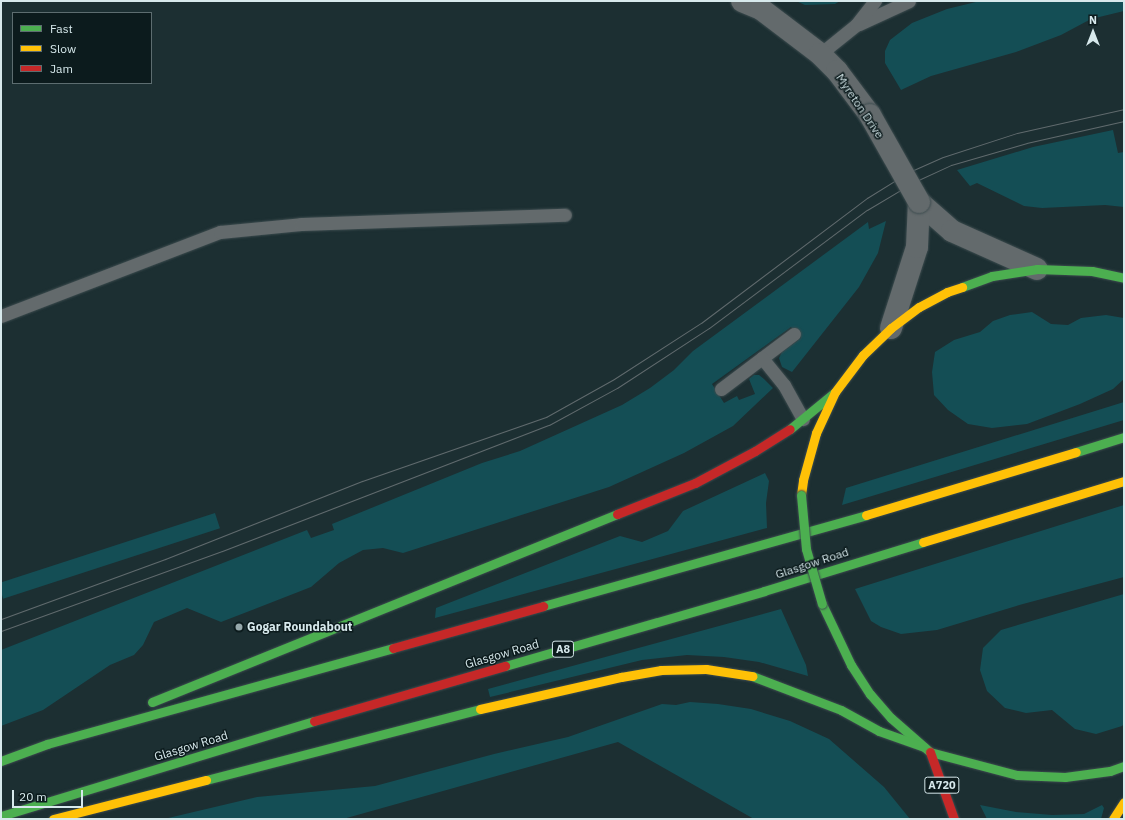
<!DOCTYPE html>
<html>
<head>
<meta charset="utf-8">
<style>
	body { margin:0 }
	#map { position:relative; width:1125px; height:820px; overflow:hidden; background:#1c2f32; font-family:"IBM Plex Sans",sans-serif }
	div>[style] { position:absolute }
	.green>* { inset:0; background:#144e55; transform-origin:0 0 }
	.roads { filter:drop-shadow(0 0 1px #3c4b4e) drop-shadow(0 0 1px #3c4b4e) }
	.lane>* { height:13px; margin:-6.5px; padding:0 6.5px; transform-origin:6.5px; border-radius:6.5px; background:#636a6c }
	.street>* { height:22px; margin:-11px; padding:0 11px; transform-origin:11px; border-radius:11px; background:#636a6c }
	.fast>* { height:9px; margin:-4.5px; padding:0 4.5px; transform-origin:4.5px; border-radius:4.5px; background:#4caf50 }
	.slow>* { height:9px; margin:-4.5px; padding:0 4.5px; transform-origin:4.5px; border-radius:4.5px; background:#ffc107 }
	.jam>* { height:9px; margin:-4.5px; padding:0 4.5px; transform-origin:4.5px; border-radius:4.5px; background:#c62828 }
	.tram>* { height:1px; margin:-0.5px; padding:0 0.5px; transform-origin:0.5px; border-radius:0.5px; background:#606a6d }
	.bridges { filter:drop-shadow(0 0 1px #3c4b4e) drop-shadow(0 0 1px #3c4b4e) }
	.street-bridge>* { height:22px; margin:-11px; padding:0 11px; transform-origin:11px; border-radius:11px; background:#636a6c }
	.fast-bridge>* { height:9px; margin:-4.5px; padding:0 4.5px; transform-origin:4.5px; border-radius:4.5px; background:#4caf50 }
	.dots>* { width:11px; height:11px; translate:-50% -50%; box-sizing:border-box; border:2px solid #0c1b1d; border-radius:50% }
	span { translate:-50% -50%; white-space:nowrap; text-align:center; line-height:1.15; -webkit-text-stroke:3px #0c1b1d; paint-order:stroke }
	.shield-label span { padding:1px 3px; background:#0c1b1d; border:1px solid; border-radius:3px; -webkit-text-stroke-width:0 }
	.shield-label { font-size:11px; color:#d7e9ec; font-weight:700 }
	.street-label { font-size:12px; color:#d7e9ec }
	.poi-label { font-size:12px; color:#d7e9ec; font-weight:700 }
	.left { translate:0 -50%; text-align:left }
	.frame { position:absolute; inset:0; border:2px solid #d7e9ec; pointer-events:none }
	.legend { position:absolute; left:12px; top:12px; width:140px; height:72px; box-sizing:border-box; background:#0c1b1d; border:1px solid #5d6d70; margin:0; padding:5px 7px; list-style:none; font-size:12px; color:#d7e9ec }
	.legend li { display:flex; align-items:center; gap:8px; height:20px }
	.legend b { width:20px; border:1px solid #5d6d70 }
	.north { position:absolute; left:1073px; top:12px; width:40px; height:40px; -webkit-text-stroke:3px #0c1b1d; paint-order:stroke; rotate:0deg; font-size:11px; font-weight:700; line-height:16px; text-align:center; color:#d7e9ec }
	.north::after { content:''; display:block; margin:auto; width:14px; height:18px; background:#d7e9ec; clip-path:polygon(50% 0,100% 100%,50% 72%,0 100%) }
	.scale { position:absolute; left:12px; top:790px; width:71px; height:18px; box-sizing:border-box; border:2px solid #d7e9ec; border-top:0; padding-left:5px; font-size:12px; line-height:14px; white-space:nowrap; color:#d7e9ec; -webkit-text-stroke:3px #0c1b1d; paint-order:stroke }
</style>
</head>
<body>
<div id="map">
	<div class="green">
		<i style="clip-path:polygon(796px 1px,840px 1px,835px 4px,805px 5px)"></i>
		<i style="clip-path:polygon(980px 1px,1124px 1px,1124px 11px,1091px 19px,1061px 35px,1016px 52px,931px 76px,901px 90px,885px 63px,885px 51px,890px 40px,912px 23px,947px 9px)"></i>
		<i style="clip-path:polygon(1113px 130px,1118px 153px,1124px 152px,1124px 207px,1105px 205px,1042px 208px,1024px 206px,977px 183px,970px 186px,957px 170px,1033px 147px)"></i>
		<i style="clip-path:polygon(886px 221px,878px 253px,859px 287px,792px 372px,782px 367px,779px 358px,782px 352px,801px 338px,791px 327px,712px 384px,724px 403px,737px 396px,739px 400px,755px 394px,749px 379px,754px 375px,759px 375px,764px 379px,773px 388px,733px 426px,684px 453px,609px 487px,403px 553px,383px 548px,363px 550px,339px 563px,311px 587px,221px 622px,187px 608px,154px 622px,143px 645px,134px 655px,110px 665px,43px 710px,1px 726px,1px 650px,307px 530px,311px 538px,334px 530px,332px 524px,482px 463px,520px 451px,622px 405px,650px 388px,674px 370px,693px 351px,868px 222px,869px 229px)"></i>
		<i style="clip-path:polygon(1032px 312px,1051px 324px,1068px 325px,1081px 318px,1106px 315px,1124px 318px,1124px 379px,1113px 389px,1080px 404px,1027px 424px,992px 428px,968px 424px,948px 410px,934px 395px,932px 372px,935px 352px,954px 340px,980px 332px,993px 321px,1010px 315px)"></i>
		<i style="clip-path:polygon(1124px 402px,1124px 420px,842px 505px,846px 488px)"></i>
		<i style="clip-path:polygon(765px 473px,769px 481px,766px 503px,767px 528px,435px 618px,436px 608px,620px 536px,642px 542px,668px 531px,683px 511px)"></i>
		<i style="clip-path:polygon(1124px 505px,1124px 577px,1023px 604px,937px 630px,901px 634px,881px 627px,871px 621px,855px 589px)"></i>
		<i style="left:215px;top:513px;width:16px;height:228px;rotate:72deg"></i>
		<i style="clip-path:polygon(1124px 594px,1124px 724px,1122px 726px,1096px 734px,1075px 729px,1052px 710px,1026px 713px,1005px 708px,987px 691px,980px 670px,983px 648px,1001px 630px)"></i>
		<i style="clip-path:polygon(781px 609px,806px 665px,808px 676px,759px 662px,724px 657px,687px 655px,642px 660px,490px 697px,488px 689px)"></i>
		<i style="clip-path:polygon(690px 702px,718px 704px,751px 709px,790px 721px,829px 739px,884px 787px,910px 819px,754px 819px,618px 742px,343px 819px,164px 819px,257px 797px,375px 786px,494px 754px,568px 737px,662px 704px,676px 705px)"></i>
		<i style="clip-path:polygon(980px 805px,1016px 812px,1052px 815px,1084px 814px,1102px 805px,1104px 808px,1101px 819px,987px 819px)"></i>
	</div>
	<div class="roads">
		<div class="lane">
			<i style="left:859px;top:24px;width:55px;rotate:-24.7deg"></i>
			<i style="left:820px;top:54px;width:46px;rotate:-38.9deg"></i>
			<i style="left:856px;top:25px;width:31px;rotate:-52deg"></i>
			<i style="left:1px;top:316px;width:235px;rotate:-21deg"></i>
			<i style="left:220px;top:232px;width:81px;rotate:-5.6deg"></i>
			<i style="left:301px;top:224px;width:264px;rotate:-2deg"></i>
			<i style="left:762px;top:358px;width:40px;rotate:-37deg"></i>
			<i style="left:721px;top:389px;width:51px;rotate:-37.1deg"></i>
			<i style="left:762px;top:358px;width:35px;rotate:51deg"></i>
			<i style="left:784px;top:385px;width:39px;rotate:61deg"></i>
		</div>
		<div class="street">
			<i style="left:742px;top:1px;width:21px;rotate:23deg"></i>
			<i style="left:761px;top:9px;width:74px;rotate:37.3deg"></i>
			<i style="left:820px;top:54px;width:24px;rotate:45deg"></i>
			<i style="left:837px;top:71px;width:55px;rotate:53.1deg"></i>
			<i style="left:919px;top:202px;width:44px;rotate:41.3deg"></i>
			<i style="left:952px;top:231px;width:93px;rotate:24.1deg"></i>
			<i style="left:891px;top:328px;width:85px;rotate:-72.2deg"></i>
			<i style="left:917px;top:247px;width:45px;rotate:-87.5deg"></i>
		</div>
		<div class="fast">
			<i style="left:962px;top:287px;width:32px;rotate:-20deg"></i>
			<i style="left:992px;top:276px;width:46px;rotate:-8.8deg"></i>
			<i style="left:1037px;top:269px;width:55px;rotate:2.1deg"></i>
			<i style="left:1092px;top:271px;width:33px;rotate:12deg"></i>
			<i style="left:790px;top:429px;width:58px;rotate:-39.4deg"></i>
			<i style="left:1076px;top:452px;width:50px;rotate:-17.4deg"></i>
			<i style="left:822px;top:604px;width:68px;rotate:64.6deg"></i>
			<i style="left:851px;top:665px;width:35px;rotate:57deg"></i>
			<i style="left:870px;top:694px;width:32px;rotate:49deg"></i>
			<i style="left:891px;top:718px;width:52px;rotate:41.1deg"></i>
			<i style="left:930px;top:752px;width:90px;rotate:14.8deg"></i>
			<i style="left:1017px;top:775px;width:48px;rotate:2.4deg"></i>
			<i style="left:1065px;top:777px;width:45px;rotate:-7.6deg"></i>
			<i style="left:1110px;top:771px;width:15px;rotate:-20deg"></i>
			<i style="left:543px;top:606px;width:336px;rotate:-15.7deg"></i>
			<i style="left:505px;top:666px;width:270px;rotate:-16.1deg"></i>
			<i style="left:764px;top:591px;width:166px;rotate:-17.1deg"></i>
			<i style="left:752px;top:676px;width:95px;rotate:20.9deg"></i>
			<i style="left:841px;top:710px;width:43px;rotate:28.9deg"></i>
			<i style="left:879px;top:731px;width:48px;rotate:19.6deg"></i>
			<i style="left:152px;top:702px;width:502px;rotate:-22.01deg"></i>
			<i style="left:1px;top:761px;width:49px;rotate:-20.3deg"></i>
			<i style="left:47px;top:744px;width:359px;rotate:-15.5deg"></i>
			<i style="left:206px;top:780px;width:283px;rotate:-14.5deg"></i>
			<i style="left:1px;top:816px;width:327px;rotate:-16.9deg"></i>
		</div>
		<div class="slow">
			<i style="left:801px;top:495px;width:15px;rotate:-82deg"></i>
			<i style="left:803px;top:480px;width:49px;rotate:-74.5deg"></i>
			<i style="left:816px;top:433px;width:45px;rotate:-65.1deg"></i>
			<i style="left:835px;top:392px;width:46px;rotate:-52.9deg"></i>
			<i style="left:863px;top:355px;width:39px;rotate:-44deg"></i>
			<i style="left:891px;top:328px;width:35px;rotate:-37deg"></i>
			<i style="left:919px;top:307px;width:32px;rotate:-28deg"></i>
			<i style="left:947px;top:292px;width:16px;rotate:-18deg"></i>
			<i style="left:866px;top:515px;width:219px;rotate:-16.7deg"></i>
			<i style="left:923px;top:542px;width:210px;rotate:-16.9deg"></i>
			<i style="left:480px;top:709px;width:145px;rotate:-12.8deg"></i>
			<i style="left:621px;top:677px;width:41px;rotate:-9.9deg"></i>
			<i style="left:661px;top:670px;width:45px;rotate:-1.3deg"></i>
			<i style="left:706px;top:669px;width:47px;rotate:8.7deg"></i>
			<i style="left:53px;top:819px;width:158px;rotate:-14.3deg"></i>
			<i style="left:1113px;top:819px;width:20px;rotate:-57deg"></i>
		</div>
		<div class="jam">
			<i style="left:617px;top:514px;width:84px;rotate:-21.7deg"></i>
			<i style="left:695px;top:483px;width:68px;rotate:-28.1deg"></i>
			<i style="left:755px;top:451px;width:41px;rotate:-32.2deg"></i>
			<i style="left:393px;top:648px;width:156px;rotate:-15.6deg"></i>
			<i style="left:314px;top:721px;width:199px;rotate:-16.1deg"></i>
			<i style="left:930px;top:752px;width:71px;rotate:70.3deg"></i>
		</div>
	</div>
	<div class="tram">
		<i style="left:1px;top:619px;width:175px;rotate:-20.1deg"></i>
		<i style="left:165px;top:559px;width:212px;rotate:-21.6deg"></i>
		<i style="left:362px;top:481px;width:195px;rotate:-19.2deg"></i>
		<i style="left:546px;top:417px;width:78px;rotate:-29.2deg"></i>
		<i style="left:614px;top:379px;width:103px;rotate:-32.8deg"></i>
		<i style="left:701px;top:323px;width:208px;rotate:-37deg"></i>
		<i style="left:867px;top:198px;width:49px;rotate:-31.8deg"></i>
		<i style="left:909px;top:172px;width:37px;rotate:-24deg"></i>
		<i style="left:943px;top:157px;width:78px;rotate:-18deg"></i>
		<i style="left:1017px;top:133px;width:110px;rotate:-12.6deg"></i>
		<i style="left:1px;top:631px;width:235px;rotate:-19.9deg"></i>
		<i style="left:222px;top:551px;width:350px;rotate:-21.1deg"></i>
		<i style="left:549px;top:425px;width:77px;rotate:-28.6deg"></i>
		<i style="left:617px;top:388px;width:110px;rotate:-33.1deg"></i>
		<i style="left:709px;top:328px;width:197px;rotate:-36.8deg"></i>
		<i style="left:867px;top:210px;width:55px;rotate:-30.8deg"></i>
		<i style="left:914px;top:182px;width:41px;rotate:-24.7deg"></i>
		<i style="left:951px;top:165px;width:79px;rotate:-16.1deg"></i>
		<i style="left:1027px;top:143px;width:99px;rotate:-12.8deg"></i>
	</div>
	<div class="bridges">
		<div class="street-bridge">
			<i style="left:870px;top:115px;width:100px;rotate:60.6deg"></i>
		</div>
		<div class="fast-bridge">
			<i style="left:801px;top:495px;width:54px;rotate:84.7deg"></i>
			<i style="left:806px;top:549px;width:57px;rotate:73.8deg"></i>
		</div>
	</div>
	<div class="dots">
		<i style="left:239px;top:627px;background:#96a8ab"></i>
	</div>
	<div class="shield-label">
		<span style="left:563px;top:649px">A8</span>
		<span style="left:942px;top:785px">A720</span>
	</div>
	<div class="street-label">
		<span style="left:860px;top:106px;rotate:56deg">Myreton Drive</span>
		<span style="left:812px;top:563px;rotate:-18deg">Glasgow Road</span>
		<span style="left:502px;top:654px;rotate:-16deg">Glasgow Road</span>
		<span style="left:191px;top:746px;rotate:-17deg">Glasgow Road</span>
	</div>
	<div class="poi-label">
		<span class="left" style="left:247px;top:627px">Gogar Roundabout</span>
	</div>
	<div class="frame"></div>
	<ul class="legend">
	<li><b style="height:5px;background:#4caf50"></b>Fast</li>
	<li><b style="height:5px;background:#ffc107"></b>Slow</li>
	<li><b style="height:5px;background:#c62828"></b>Jam</li>
	</ul>
	<div class="north">N</div>
	<div class="scale">20 m</div>
</div>
</body>
</html>
